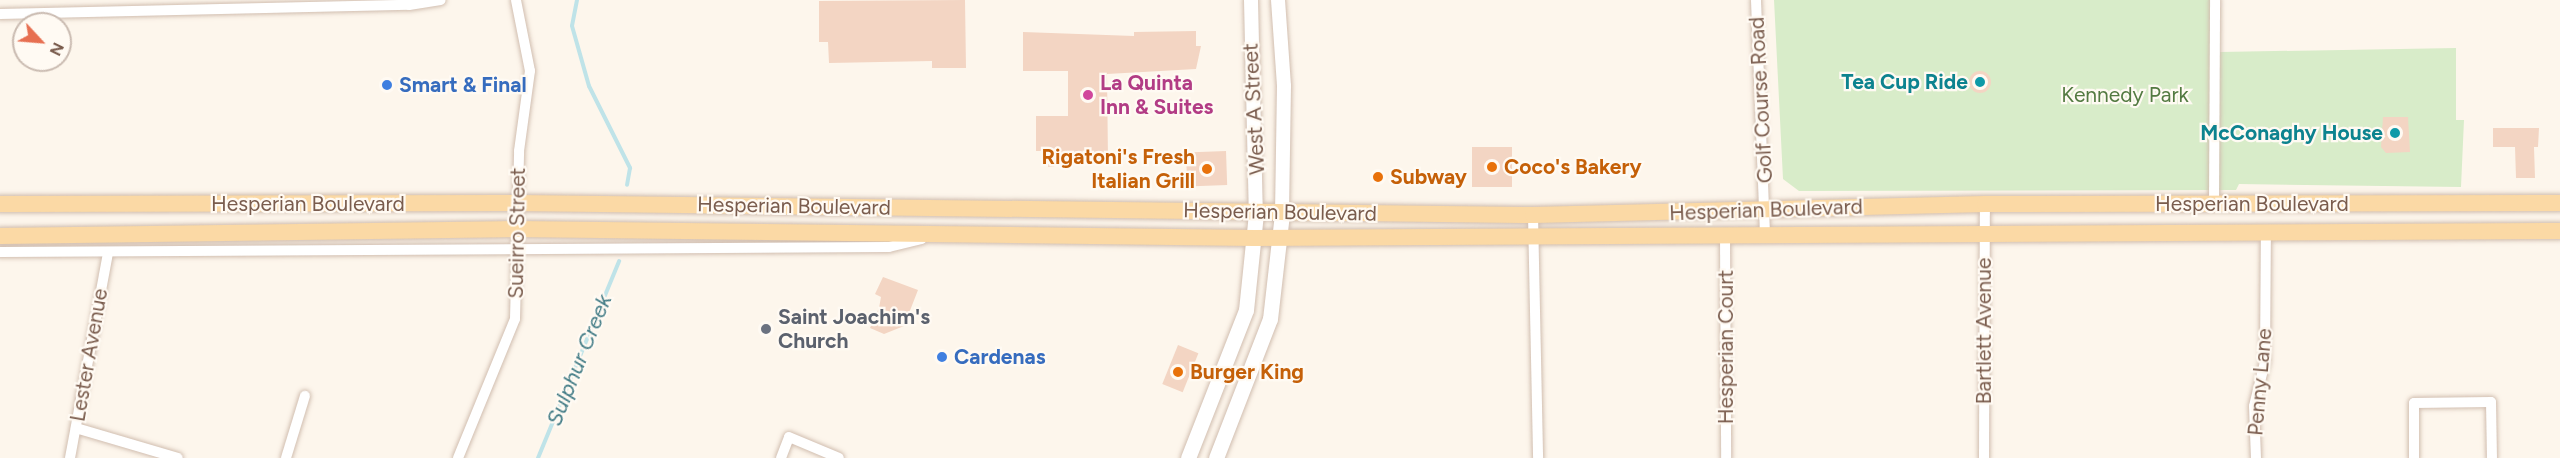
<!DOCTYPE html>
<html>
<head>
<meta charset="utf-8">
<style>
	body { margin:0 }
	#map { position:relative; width:2560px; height:458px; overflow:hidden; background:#fdf6ec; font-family:Figtree,sans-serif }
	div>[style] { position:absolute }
	.green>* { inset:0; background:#d8ecc9 }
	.stream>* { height:4px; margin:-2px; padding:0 2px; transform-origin:2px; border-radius:2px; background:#bfe3e8 }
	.building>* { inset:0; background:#f3d5c3; transform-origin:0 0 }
	.round { border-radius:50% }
	.roads { filter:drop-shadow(0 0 2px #d1beb0) drop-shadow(0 0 2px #d1beb0) }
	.minor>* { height:10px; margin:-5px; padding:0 5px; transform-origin:5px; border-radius:5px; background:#fff }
	.tertiary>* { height:14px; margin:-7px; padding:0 7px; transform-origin:7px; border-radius:7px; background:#fff }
	.secondary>* { height:15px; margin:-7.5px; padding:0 7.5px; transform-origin:7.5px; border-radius:7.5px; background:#fff }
	.primary>* { height:16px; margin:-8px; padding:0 8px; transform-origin:8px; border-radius:8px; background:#fbd9a5 }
	.dots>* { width:16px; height:16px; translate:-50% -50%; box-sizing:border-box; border:3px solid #fffaf3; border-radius:50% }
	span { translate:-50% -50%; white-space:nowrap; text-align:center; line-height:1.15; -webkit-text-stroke:4.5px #fffaf3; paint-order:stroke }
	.culture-label { font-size:21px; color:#0d838f; font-weight:700 }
	.right { translate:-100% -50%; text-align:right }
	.hotel-label { font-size:21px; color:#b23c85; font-weight:700 }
	.left { translate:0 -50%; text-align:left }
	.shop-label { font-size:21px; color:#366cbe; font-weight:700 }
	.park-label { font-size:21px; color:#537a41 }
	.street-label { font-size:21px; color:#7a5c4d }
	.food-label { font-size:21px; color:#c56008; font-weight:700 }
	.worship-label { font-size:21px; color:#5b616d; font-weight:700 }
	.water-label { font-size:22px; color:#437c86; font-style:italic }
	.north { position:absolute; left:12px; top:12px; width:60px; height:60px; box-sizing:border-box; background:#fffaf3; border:2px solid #cabbb1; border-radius:50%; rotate:116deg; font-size:16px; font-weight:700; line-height:24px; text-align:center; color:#7a5c4d }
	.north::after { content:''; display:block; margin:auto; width:21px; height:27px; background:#e76f51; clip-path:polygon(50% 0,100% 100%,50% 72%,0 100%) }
</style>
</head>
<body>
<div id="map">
	<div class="green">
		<i style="clip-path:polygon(1774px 0,2220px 0,2220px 52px,2456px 48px,2456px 120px,2464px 120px,2461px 187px,2239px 184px,2236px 190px,1799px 191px,1783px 179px)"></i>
	</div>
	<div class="stream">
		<i style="left:577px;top:0;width:26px;rotate:101deg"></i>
		<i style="left:572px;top:26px;width:62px;rotate:74.2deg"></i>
		<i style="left:589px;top:86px;width:92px;rotate:63.4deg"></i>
		<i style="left:630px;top:168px;width:17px;rotate:100deg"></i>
		<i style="left:538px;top:458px;width:213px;rotate:-67.6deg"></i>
	</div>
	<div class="building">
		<i style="clip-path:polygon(965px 0,966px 68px,932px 68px,932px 61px,829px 63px,828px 42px,819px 42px,819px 1px)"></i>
		<i style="clip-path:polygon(1196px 31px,1196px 46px,1201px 46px,1196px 69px,1107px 74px,1108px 160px,1048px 167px,1048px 151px,1036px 151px,1036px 116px,1068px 116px,1068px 71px,1023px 71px,1023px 32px,1134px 36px,1134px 32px)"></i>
		<i class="round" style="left:1969px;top:71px;width:22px;height:22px"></i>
		<i style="clip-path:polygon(2383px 117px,2408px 117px,2410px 152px,2386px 153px,2381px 147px)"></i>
		<i style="clip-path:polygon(2493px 128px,2539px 128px,2538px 147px,2534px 147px,2535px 178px,2516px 178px,2515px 147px,2493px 147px)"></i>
		<i style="left:1472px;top:147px;width:40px;height:40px"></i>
		<i style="left:1226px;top:151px;width:34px;height:40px;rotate:88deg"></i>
		<i style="clip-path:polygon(883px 277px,918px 290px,904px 326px,884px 334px,870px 328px,879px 308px,881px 297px,875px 294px)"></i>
		<i style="left:1178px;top:345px;width:22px;height:42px;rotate:22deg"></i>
	</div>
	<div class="roads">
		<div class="minor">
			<i style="left:1756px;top:0;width:235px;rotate:87.8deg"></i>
			<i style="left:0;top:14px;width:409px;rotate:-1.3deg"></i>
			<i style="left:409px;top:5px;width:32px;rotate:-9deg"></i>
			<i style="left:2214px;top:205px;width:205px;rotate:-89.7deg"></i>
			<i style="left:1533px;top:215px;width:243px;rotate:88.8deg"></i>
			<i style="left:1725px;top:236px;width:222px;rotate:89.7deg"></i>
			<i style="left:0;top:252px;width:889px;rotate:-0.32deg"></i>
			<i style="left:889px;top:247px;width:34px;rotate:-14deg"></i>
			<i style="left:76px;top:428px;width:106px;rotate:16.4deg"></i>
			<i style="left:70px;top:458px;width:209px;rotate:-79.5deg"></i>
			<i style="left:286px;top:458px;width:65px;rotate:-73deg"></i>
			<i style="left:458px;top:458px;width:150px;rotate:-67.7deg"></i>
			<i style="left:515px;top:319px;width:168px;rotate:-88.6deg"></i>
			<i style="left:519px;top:151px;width:81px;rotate:-82.2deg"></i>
			<i style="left:530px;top:71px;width:72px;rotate:-101.2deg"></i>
			<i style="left:781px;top:458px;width:22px;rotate:-69deg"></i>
			<i style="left:789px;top:437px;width:54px;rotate:22.8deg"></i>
			<i style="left:1984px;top:458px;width:254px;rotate:-89.8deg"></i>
			<i style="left:2256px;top:458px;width:52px;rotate:-92.2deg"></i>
			<i style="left:2254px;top:406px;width:45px;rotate:-76deg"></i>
			<i style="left:2265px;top:362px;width:129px;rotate:-89.6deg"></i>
			<i style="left:2414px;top:458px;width:55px;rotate:-90deg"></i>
			<i style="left:2414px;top:403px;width:77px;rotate:-0.7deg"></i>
			<i style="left:2491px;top:402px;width:56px;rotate:89deg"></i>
		</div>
		<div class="tertiary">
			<i style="left:1251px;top:0;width:213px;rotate:88.7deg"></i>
			<i style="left:1278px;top:0;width:86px;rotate:86deg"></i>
			<i style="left:1284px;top:86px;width:127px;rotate:90.9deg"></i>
		</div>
		<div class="secondary">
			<i style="left:1188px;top:458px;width:159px;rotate:-68.6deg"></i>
			<i style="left:1246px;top:310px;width:98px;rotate:-84.1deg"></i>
			<i style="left:1216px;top:458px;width:149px;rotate:-68.8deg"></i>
			<i style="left:1270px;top:319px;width:107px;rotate:-83.5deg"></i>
		</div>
		<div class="primary">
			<i style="left:0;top:204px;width:517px;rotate:-0.11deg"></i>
			<i style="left:517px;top:203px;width:1016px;rotate:0.68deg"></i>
			<i style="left:1533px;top:215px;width:452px;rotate:-1.4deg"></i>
			<i style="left:1985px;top:204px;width:575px;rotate:-0.1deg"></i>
			<i style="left:0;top:236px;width:517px;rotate:-0.78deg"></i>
			<i style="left:517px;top:229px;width:737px;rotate:0.7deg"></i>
			<i style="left:1254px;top:238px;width:1306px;rotate:-0.31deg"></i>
		</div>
	</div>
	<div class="dots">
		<i style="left:1980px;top:82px;background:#0f9aa8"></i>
		<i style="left:387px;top:85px;background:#3f7fe0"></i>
		<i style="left:1088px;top:95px;background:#d1479c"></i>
		<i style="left:2395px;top:133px;background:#0f9aa8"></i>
		<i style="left:1492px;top:167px;background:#e8710a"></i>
		<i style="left:1207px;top:169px;background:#e8710a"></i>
		<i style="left:1378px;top:177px;background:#e8710a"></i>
		<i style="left:766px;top:329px;background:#6b7280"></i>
		<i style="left:942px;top:357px;background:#3f7fe0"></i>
		<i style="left:1178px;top:372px;background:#e8710a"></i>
	</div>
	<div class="culture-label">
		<span class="right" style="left:1968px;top:82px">Tea Cup Ride</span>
		<span class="right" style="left:2383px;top:133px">McConaghy House</span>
	</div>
	<div class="hotel-label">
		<span class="left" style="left:1100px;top:95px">La Quinta<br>Inn &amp; Suites</span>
	</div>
	<div class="shop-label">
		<span class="left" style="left:399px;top:85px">Smart &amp; Final</span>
		<span class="left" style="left:954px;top:357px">Cardenas</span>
	</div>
	<div class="park-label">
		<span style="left:2125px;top:95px">Kennedy Park</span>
	</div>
	<div class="street-label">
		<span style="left:1761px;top:100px;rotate:-93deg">Golf Course Road</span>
		<span style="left:1254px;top:109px;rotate:-93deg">West A Street</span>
		<span style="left:308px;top:204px">Hesperian Boulevard</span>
		<span style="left:2252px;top:204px">Hesperian Boulevard</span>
		<span style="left:794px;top:206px;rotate:1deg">Hesperian Boulevard</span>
		<span style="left:1766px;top:210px;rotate:-2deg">Hesperian Boulevard</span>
		<span style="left:1280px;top:212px;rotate:1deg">Hesperian Boulevard</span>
		<span style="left:517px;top:233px;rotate:-89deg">Sueirro Street</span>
		<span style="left:1984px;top:331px;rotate:-90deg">Bartlett Avenue</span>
		<span style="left:1726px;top:347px;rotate:-90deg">Hesperian Court</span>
		<span style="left:89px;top:355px;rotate:-80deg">Lester Avenue</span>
		<span style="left:2260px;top:382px;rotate:-85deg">Penny Lane</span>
	</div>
	<div class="food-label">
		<span class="right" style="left:1195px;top:169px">Rigatoni's Fresh<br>Italian Grill</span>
		<span class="left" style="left:1504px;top:167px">Coco's Bakery</span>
		<span class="left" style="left:1390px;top:177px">Subway</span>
		<span class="left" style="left:1190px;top:372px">Burger King</span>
	</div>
	<div class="worship-label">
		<span class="left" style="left:778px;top:329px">Saint Joachim's<br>Church</span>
	</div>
	<div class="water-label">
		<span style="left:579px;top:360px;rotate:-68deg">Sulphur Creek</span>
	</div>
	<div class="north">N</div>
</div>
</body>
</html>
